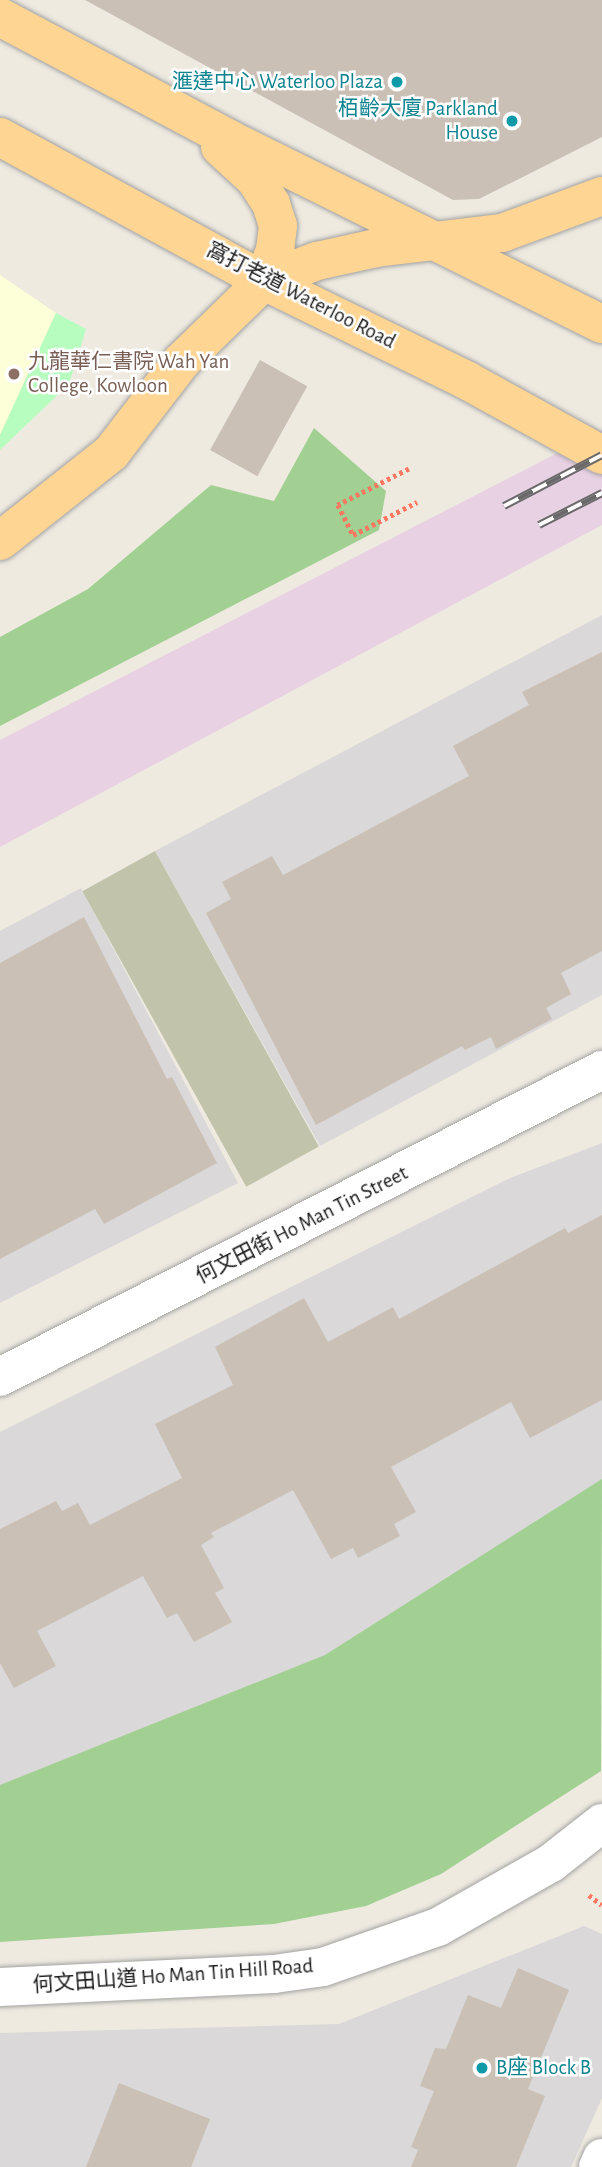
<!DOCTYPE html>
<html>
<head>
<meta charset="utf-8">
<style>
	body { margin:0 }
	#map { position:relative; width:602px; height:2167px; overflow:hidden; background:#eeeae0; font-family:"Alegreya Sans","Noto Sans TC",sans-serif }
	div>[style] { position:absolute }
	.residential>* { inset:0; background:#dad8d8 }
	.industrial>* { inset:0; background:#e8d1e3 }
	.education>* { inset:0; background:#fdffd8 }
	.construction>* { inset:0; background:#c2c3ab; transform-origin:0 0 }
	.forest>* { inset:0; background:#a1d092 }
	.park>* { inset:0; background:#b8fdc0 }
	.building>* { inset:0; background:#cac0b6; transform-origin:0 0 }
	.path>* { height:4.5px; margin-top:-2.25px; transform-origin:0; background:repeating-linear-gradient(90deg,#ff7760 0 3.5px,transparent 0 7px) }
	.roads { filter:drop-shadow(0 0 2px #a2a2a2) drop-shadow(0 0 2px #a2a2a2) }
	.minor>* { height:38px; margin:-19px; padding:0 19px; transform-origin:19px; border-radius:19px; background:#fff }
	.major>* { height:38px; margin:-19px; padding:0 19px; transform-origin:19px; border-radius:19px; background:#ffd594 }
	.rail>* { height:8px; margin-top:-4px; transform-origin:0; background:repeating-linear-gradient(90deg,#fff 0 16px,#696969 0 32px); box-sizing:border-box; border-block:2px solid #696969 }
	.dots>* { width:19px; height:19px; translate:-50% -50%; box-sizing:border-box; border:4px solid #fff; border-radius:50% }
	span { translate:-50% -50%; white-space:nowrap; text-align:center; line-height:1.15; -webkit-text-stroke:5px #fff; paint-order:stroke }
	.culture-label { font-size:21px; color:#0d838f }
	.right { translate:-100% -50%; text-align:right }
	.left { translate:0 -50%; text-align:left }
	.street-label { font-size:21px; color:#1b1b1b }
	.education-label { font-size:21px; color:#785e54 }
</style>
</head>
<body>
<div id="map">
	<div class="residential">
		<i style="clip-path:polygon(602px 615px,602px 995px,320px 1146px,155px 851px)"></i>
		<i style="clip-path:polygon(81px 888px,238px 1183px,0 1303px,0 931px)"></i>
		<i style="clip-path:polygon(602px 1143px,602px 1544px,0 1875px,0 1432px,510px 1178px)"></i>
		<i style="clip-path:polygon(584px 1926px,602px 1934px,602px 2098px,571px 2167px,0 2167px,0 2033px,339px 2024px)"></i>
	</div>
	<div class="industrial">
		<i style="clip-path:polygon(602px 430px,602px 525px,0 847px,0 740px)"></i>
	</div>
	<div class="education">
		<i style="clip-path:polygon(0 275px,56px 313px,0 435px)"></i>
	</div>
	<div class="construction">
		<i style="left:155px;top:851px;width:338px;height:83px;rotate:61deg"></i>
	</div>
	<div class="forest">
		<i style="clip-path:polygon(314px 428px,386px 491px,379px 530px,0 726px,0 637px,88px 589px,211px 485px,274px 501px)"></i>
		<i style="clip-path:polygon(602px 1479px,601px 1771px,441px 1874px,366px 1906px,274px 1924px,0 1942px,0 1785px,325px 1655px)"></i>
	</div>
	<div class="park">
		<i style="clip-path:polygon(56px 313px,86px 329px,69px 384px,0 450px,0 435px)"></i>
	</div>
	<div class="building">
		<i style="clip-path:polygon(85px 0,602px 0,602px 137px,479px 199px,453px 200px)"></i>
		<i style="left:260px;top:360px;width:54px;height:103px;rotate:29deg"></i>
		<i style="clip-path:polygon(602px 652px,602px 951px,561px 973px,571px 994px,546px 1008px,552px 1019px,496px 1049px,491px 1037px,465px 1050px,462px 1046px,316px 1125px,206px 913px,231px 899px,222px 882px,272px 856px,283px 875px,469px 776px,453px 746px,529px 705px,522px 692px)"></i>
		<i style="clip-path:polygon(84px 917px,167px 1079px,172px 1077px,217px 1163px,104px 1224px,95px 1209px,0 1259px,0 963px)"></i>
		<i style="clip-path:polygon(602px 1215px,602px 1400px,530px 1438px,511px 1402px,391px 1467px,416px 1512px,394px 1524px,400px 1536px,358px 1558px,353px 1548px,331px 1559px,293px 1490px,211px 1533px,214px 1537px,201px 1545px,224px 1588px,215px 1593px,232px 1622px,194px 1642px,177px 1613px,167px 1618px,143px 1576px,37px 1631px,56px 1666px,14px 1688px,0 1663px,0 1529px,56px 1501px,62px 1511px,78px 1503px,90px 1525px,182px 1478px,155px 1424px,233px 1385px,215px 1347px,304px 1298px,328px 1342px,393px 1307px,399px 1319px,565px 1228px,568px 1233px)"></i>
		<i style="clip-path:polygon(518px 1968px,569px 1990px,528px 2089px,545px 2096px,516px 2167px,411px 2167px,418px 2150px,411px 2147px,434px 2091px,420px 2086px,435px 2048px,446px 2049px,468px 1995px,501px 2008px)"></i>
		<i style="clip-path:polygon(119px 2083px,210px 2119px,191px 2167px,86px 2167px)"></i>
	</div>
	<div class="path">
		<i style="left:409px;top:469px;width:80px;rotate:153.1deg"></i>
		<i style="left:338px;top:505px;width:34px;rotate:63deg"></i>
		<i style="left:353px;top:535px;width:72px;rotate:-27.3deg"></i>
		<i style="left:589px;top:1895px;width:16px;rotate:38deg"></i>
	</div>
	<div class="roads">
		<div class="minor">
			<i style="left:0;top:1377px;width:676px;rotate:-27.02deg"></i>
			<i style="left:0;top:1987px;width:274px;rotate:-2.7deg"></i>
			<i style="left:274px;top:1974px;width:49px;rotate:-8.1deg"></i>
			<i style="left:323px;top:1967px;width:122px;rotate:-19.2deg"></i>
			<i style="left:438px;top:1927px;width:130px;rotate:-29.5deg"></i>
			<i style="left:551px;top:1863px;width:65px;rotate:-38.1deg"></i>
			<i style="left:598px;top:2167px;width:10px;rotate:-66deg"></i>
		</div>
		<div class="major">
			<i style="left:0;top:17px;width:259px;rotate:28deg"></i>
			<i style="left:229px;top:139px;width:416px;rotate:26.4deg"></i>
			<i style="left:0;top:137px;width:301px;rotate:28.6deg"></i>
			<i style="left:264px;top:281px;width:227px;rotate:26.1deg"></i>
			<i style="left:468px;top:381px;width:153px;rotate:28.9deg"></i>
			<i style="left:220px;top:147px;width:47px;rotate:42.4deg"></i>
			<i style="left:255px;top:179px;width:30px;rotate:57deg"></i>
			<i style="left:271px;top:204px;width:23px;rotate:72deg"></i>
			<i style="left:278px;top:226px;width:24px;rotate:97deg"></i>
			<i style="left:275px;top:250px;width:33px;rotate:110deg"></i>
			<i style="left:0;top:541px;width:142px;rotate:-38.4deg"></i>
			<i style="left:111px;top:453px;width:115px;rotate:-52.4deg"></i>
			<i style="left:181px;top:362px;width:116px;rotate:-44.3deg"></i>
			<i style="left:264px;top:281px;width:57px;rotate:-20.7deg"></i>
			<i style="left:317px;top:261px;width:60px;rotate:-12.4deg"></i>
			<i style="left:376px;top:248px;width:127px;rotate:-6.8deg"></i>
			<i style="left:502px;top:233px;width:107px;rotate:-20.3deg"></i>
		</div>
	</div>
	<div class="rail">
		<i style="left:504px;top:506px;width:110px;rotate:-27.5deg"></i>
		<i style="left:539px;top:525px;width:71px;rotate:-26.9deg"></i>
	</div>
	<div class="dots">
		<i style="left:397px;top:82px;background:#0f9aa8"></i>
		<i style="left:512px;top:121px;background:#0f9aa8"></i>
		<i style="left:14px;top:374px;background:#8d6e63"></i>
		<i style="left:482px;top:2068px;background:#0f9aa8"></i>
	</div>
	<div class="culture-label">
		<span class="right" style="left:383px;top:82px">滙達中心 Waterloo Plaza</span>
		<span class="right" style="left:498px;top:121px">栢齡大廈 Parkland<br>House</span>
		<span class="left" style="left:496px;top:2068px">B座 Block B</span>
	</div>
	<div class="street-label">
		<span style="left:301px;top:296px;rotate:27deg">窩打老道 Waterloo Road</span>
		<span style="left:302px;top:1225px;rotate:-27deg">何文田街 Ho Man Tin Street</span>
		<span style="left:173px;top:1976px;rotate:-4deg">何文田山道 Ho Man Tin Hill Road</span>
	</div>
	<div class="education-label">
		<span class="left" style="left:28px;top:374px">九龍華仁書院 Wah Yan<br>College, Kowloon</span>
	</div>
</div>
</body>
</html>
